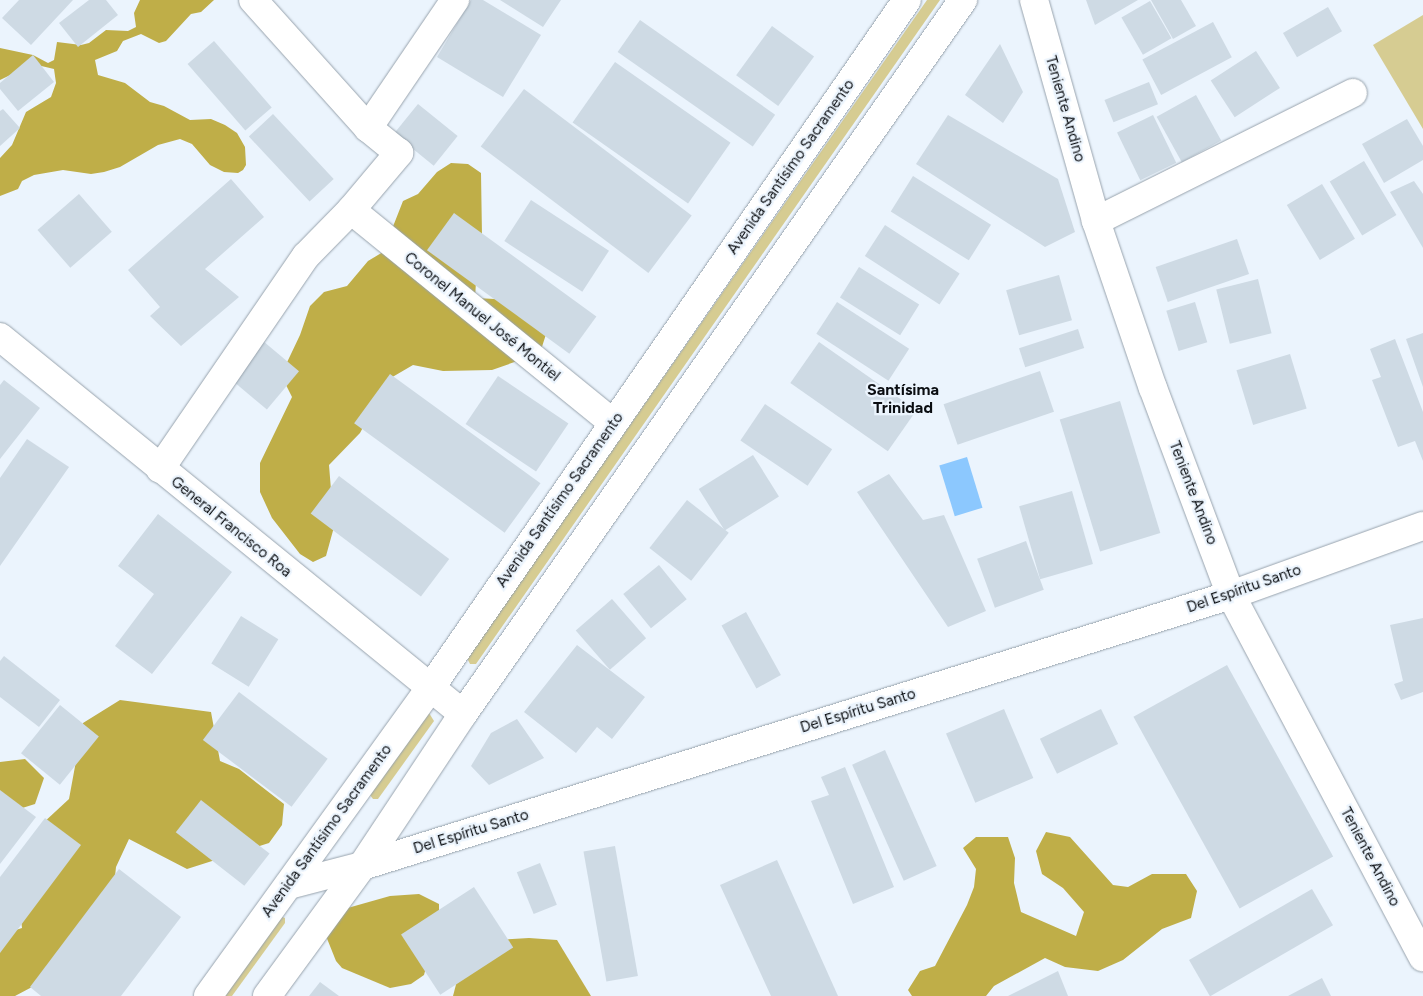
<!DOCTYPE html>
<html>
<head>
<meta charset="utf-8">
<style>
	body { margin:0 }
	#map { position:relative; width:1423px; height:996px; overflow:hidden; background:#ebf4fd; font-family:Figtree,sans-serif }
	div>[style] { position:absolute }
	.green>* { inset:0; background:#d6cc92 }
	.forest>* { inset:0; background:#bfae48 }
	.water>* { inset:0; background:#8cc8fe; transform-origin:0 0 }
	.building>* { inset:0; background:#cedae4; transform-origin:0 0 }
	.roads { filter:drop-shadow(0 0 1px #98a3ad) drop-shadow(0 0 1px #98a3ad) }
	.minor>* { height:28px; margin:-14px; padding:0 14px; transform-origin:14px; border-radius:14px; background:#fff }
	.major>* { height:28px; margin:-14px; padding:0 14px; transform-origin:14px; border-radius:14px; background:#fff }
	span { translate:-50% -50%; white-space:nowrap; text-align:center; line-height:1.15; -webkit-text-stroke:4.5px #ebf4fd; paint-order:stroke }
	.street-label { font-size:15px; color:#0a0d11 }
	.neighbourhood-label { font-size:16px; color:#0a0d11; font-weight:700 }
</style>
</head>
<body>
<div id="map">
	<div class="green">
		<i style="clip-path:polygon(927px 0,940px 0,476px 664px,470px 664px,467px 658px)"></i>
		<i style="clip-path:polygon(1423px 15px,1423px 129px,1373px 45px)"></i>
		<i style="clip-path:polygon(429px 713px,434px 721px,378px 799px,373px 799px,370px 795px)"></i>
		<i style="clip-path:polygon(280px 916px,285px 918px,285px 923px,232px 996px,220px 996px)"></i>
	</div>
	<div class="forest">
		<i style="clip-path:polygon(140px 0,214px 0,201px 12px,191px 14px,166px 41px,159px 43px,141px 34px,123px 41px,117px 51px,95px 60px,98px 75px,125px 83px,150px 102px,164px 106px,190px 120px,211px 119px,225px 125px,237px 133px,245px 147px,246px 165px,243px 170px,238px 173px,224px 172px,210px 165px,192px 144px,180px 139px,158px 145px,120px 167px,104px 172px,91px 174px,63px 170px,34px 175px,22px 181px,18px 189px,0 196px,0 158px,12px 145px,26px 112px,51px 97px,56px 83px,54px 69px,33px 64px,0 80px,0 48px,33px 55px,48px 63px,54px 60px,57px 42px,81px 45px,89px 43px,106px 30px,128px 31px,136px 27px,134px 13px)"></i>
		<i style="clip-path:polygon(451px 163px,468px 164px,481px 173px,482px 236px,478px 250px,475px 298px,513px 300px,548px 328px,540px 353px,492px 370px,443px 371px,413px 365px,389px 379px,360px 433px,329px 465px,334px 527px,326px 556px,313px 562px,300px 554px,272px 518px,260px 492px,260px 463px,292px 397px,281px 375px,300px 335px,310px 306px,324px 292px,347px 286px,368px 261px,383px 252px,403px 201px,418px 194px,437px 172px)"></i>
		<i style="clip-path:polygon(120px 700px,211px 712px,220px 761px,239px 769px,284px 804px,282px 825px,269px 843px,187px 869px,129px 839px,116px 867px,113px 896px,32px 987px,15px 996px,0 996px,0 935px,22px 928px,19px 901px,42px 824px,69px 799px,83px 723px)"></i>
		<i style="clip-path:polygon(25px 759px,44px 778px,35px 804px,0 815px,0 762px)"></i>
		<i style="clip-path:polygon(1046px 832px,1070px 837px,1113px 885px,1128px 887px,1152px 874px,1186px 874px,1197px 891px,1191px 918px,1162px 929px,1123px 960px,1098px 971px,1065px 967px,1045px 958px,994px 986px,986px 996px,912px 996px,908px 990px,920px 971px,935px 966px,967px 905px,974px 887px,976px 869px,963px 848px,976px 837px,1008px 837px,1015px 858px,1014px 883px,1021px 912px,1076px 936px,1084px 912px,1063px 888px,1042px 874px,1036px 851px)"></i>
		<i style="clip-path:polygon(419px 894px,439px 904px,439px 918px,424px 975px,411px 984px,390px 988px,342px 968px,336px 961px,324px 931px,337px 911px,390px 896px)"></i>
		<i style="clip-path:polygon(529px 938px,557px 940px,591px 996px,453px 996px,459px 973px,496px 940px)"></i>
	</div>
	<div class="water">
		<i style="left:967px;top:457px;width:53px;height:29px;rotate:73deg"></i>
	</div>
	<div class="building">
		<i style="clip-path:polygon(19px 0,73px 0,31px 45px,2px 18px)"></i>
		<i style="clip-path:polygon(89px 0,106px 0,118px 15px,78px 47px,59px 23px)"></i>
		<i style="clip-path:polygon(471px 0,483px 0,541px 35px,503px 97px,437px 57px)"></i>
		<i style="clip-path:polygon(500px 0,561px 0,543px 27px)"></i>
		<i style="clip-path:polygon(1086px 0,1138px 0,1095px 25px)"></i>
		<i style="clip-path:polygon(1151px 0,1181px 0,1196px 26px,1173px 39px)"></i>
		<i style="left:1150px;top:1px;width:43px;height:33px;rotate:60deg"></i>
		<i style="left:1328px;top:7px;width:28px;height:52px;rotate:60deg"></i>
		<i style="left:640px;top:20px;width:165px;height:39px;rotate:35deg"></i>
		<i style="left:1213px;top:22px;width:40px;height:80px;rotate:62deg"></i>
		<i style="left:772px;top:26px;width:52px;height:61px;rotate:36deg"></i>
		<i style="left:214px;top:41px;width:88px;height:35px;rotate:49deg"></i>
		<i style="clip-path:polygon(1000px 44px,1023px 92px,1003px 123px,965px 95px)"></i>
		<i style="left:1256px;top:51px;width:44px;height:54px;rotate:57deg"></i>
		<i style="clip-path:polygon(33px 55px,54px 82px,18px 111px,0 89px,0 83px)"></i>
		<i style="left:615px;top:62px;width:141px;height:74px;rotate:35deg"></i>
		<i style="left:1149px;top:82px;width:24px;height:48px;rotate:68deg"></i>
		<i style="left:524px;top:89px;width:210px;height:72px;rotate:37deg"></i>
		<i style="left:1196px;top:95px;width:52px;height:45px;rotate:61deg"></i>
		<i style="left:418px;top:104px;width:51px;height:38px;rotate:39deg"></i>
		<i style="clip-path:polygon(3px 109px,20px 128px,0 146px,0 111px)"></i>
		<i style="left:273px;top:114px;width:89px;height:33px;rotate:47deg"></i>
		<i style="clip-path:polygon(948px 115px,1058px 179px,1075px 232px,1045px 247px,916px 164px)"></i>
		<i style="left:1153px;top:115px;width:53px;height:40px;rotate:64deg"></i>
		<i style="clip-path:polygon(1407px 119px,1423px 146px,1423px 160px,1384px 183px,1362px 144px)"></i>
		<i style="left:1364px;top:161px;width:63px;height:40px;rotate:59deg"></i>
		<i style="left:913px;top:176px;width:92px;height:42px;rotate:32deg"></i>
		<i style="clip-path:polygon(231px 179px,264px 217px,205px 269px,239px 297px,181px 346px,150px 316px,160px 307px,128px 270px)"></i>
		<i style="clip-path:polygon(1414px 181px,1423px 194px,1423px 248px,1390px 192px)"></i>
		<i style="left:1322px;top:184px;width:64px;height:41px;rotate:59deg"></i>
		<i style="left:79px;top:194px;width:50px;height:55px;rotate:49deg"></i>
		<i style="left:531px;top:200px;width:93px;height:49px;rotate:33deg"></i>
		<i style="left:454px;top:213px;width:176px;height:46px;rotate:36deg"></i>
		<i style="left:885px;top:225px;width:89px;height:37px;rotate:33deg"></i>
		<i style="left:1237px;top:239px;width:37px;height:86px;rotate:71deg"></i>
		<i style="left:859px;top:267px;width:71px;height:36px;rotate:32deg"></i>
		<i style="left:1059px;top:275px;width:47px;height:55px;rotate:74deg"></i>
		<i style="left:1258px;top:279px;width:56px;height:43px;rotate:76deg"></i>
		<i style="left:837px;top:302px;width:86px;height:38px;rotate:33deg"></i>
		<i style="left:1195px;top:302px;width:42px;height:30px;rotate:73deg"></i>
		<i style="left:1078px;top:329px;width:20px;height:62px;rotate:72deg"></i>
		<i style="clip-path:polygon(1423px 333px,1423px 387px,1406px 339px)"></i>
		<i style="clip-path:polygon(1395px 339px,1423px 412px,1423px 461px,1415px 441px,1398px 447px,1372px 380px,1381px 377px,1370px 349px)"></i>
		<i style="left:263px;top:341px;width:47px;height:50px;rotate:40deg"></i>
		<i style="left:819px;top:342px;width:119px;height:50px;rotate:35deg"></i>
		<i style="left:1290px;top:354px;width:57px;height:56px;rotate:73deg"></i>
		<i style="left:1040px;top:371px;width:43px;height:102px;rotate:71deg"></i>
		<i style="left:390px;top:374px;width:186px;height:61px;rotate:36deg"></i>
		<i style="left:498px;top:376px;width:85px;height:58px;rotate:34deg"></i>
		<i style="clip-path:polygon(4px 380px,40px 408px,0 459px,0 385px)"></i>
		<i style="left:1120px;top:401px;width:138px;height:63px;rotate:73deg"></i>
		<i style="left:765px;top:404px;width:81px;height:44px;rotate:34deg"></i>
		<i style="clip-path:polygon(27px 439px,69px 467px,0 566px,0 478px)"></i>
		<i style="left:753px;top:455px;width:49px;height:64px;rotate:58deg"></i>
		<i style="clip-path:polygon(889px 474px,923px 520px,944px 515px,986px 611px,948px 627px,857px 492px)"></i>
		<i style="left:339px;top:476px;width:138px;height:47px;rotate:37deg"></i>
		<i style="left:1072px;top:491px;width:76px;height:55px;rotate:74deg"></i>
		<i style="left:687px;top:500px;width:53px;height:61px;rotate:38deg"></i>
		<i style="clip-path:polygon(158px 514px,232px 572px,152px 674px,115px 646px,154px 594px,118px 566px)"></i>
		<i style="left:1026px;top:541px;width:52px;height:52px;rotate:70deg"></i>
		<i style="left:659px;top:565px;width:44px;height:46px;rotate:51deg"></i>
		<i style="left:612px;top:599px;width:52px;height:48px;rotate:49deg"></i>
		<i style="left:746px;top:612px;width:72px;height:28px;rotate:61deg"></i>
		<i style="left:241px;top:616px;width:44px;height:56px;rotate:32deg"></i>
		<i style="clip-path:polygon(1423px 618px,1423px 692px,1401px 700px,1394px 684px,1403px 681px,1390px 625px)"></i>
		<i style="clip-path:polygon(577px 645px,645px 697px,612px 739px,597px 727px,576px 753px,524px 712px)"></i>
		<i style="clip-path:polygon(4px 656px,60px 700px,39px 727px,0 697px,0 661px)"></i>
		<i style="left:1227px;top:665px;width:219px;height:107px;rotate:61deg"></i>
		<i style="left:239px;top:692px;width:111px;height:60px;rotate:37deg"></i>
		<i style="left:60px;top:705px;width:50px;height:62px;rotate:39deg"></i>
		<i style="left:1004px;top:709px;width:75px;height:63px;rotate:67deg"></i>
		<i style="left:1101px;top:709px;width:39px;height:68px;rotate:64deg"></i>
		<i style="clip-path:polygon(517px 719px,544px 758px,489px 785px,471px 766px,491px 733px)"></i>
		<i style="left:885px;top:750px;width:127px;height:36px;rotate:66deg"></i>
		<i style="clip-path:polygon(845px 767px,894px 887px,853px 904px,811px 801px,829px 795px,821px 777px)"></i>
		<i style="clip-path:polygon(0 790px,36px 817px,0 864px)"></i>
		<i style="left:201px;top:800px;width:87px;height:41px;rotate:38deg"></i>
		<i style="clip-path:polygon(45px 818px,81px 845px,0 953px,0 877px)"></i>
		<i style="left:615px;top:846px;width:132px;height:32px;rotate:80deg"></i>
		<i style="clip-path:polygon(777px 860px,838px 996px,771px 996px,720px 885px)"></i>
		<i style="left:540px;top:863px;width:45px;height:25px;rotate:68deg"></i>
		<i style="clip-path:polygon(119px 869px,181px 917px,121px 996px,41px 996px,30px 987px)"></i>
		<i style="left:474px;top:887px;width:72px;height:87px;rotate:57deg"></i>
		<i style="left:1312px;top:889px;width:42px;height:142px;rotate:60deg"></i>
		<i style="clip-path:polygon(1058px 971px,1068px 996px,1008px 996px)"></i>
		<i style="clip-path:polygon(1322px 978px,1331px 996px,1288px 996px)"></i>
		<i style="clip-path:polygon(320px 982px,339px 996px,309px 996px)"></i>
	</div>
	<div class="roads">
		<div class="minor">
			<i style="left:1034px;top:0;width:230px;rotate:74.3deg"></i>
			<i style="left:1096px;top:221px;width:176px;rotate:71.2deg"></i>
			<i style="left:1153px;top:388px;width:221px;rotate:69.4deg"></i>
			<i style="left:1231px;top:595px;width:410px;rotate:62.1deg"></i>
			<i style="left:368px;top:128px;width:155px;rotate:-55.8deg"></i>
			<i style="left:351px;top:210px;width:338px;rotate:39.1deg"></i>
			<i style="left:1096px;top:221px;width:287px;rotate:-26.5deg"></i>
			<i style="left:0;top:337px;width:597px;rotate:39.15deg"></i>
			<i style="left:160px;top:469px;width:258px;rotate:-55.6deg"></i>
			<i style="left:306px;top:256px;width:64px;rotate:-45.6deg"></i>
			<i style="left:351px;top:210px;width:75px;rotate:-49.9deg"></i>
			<i style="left:399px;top:153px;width:40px;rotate:-141deg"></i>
			<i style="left:368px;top:128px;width:172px;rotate:-131.9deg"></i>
			<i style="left:289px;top:885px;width:75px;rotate:-14.6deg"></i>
			<i style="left:362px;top:866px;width:910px;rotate:-17.32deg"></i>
			<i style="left:1231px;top:595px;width:204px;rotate:-19.8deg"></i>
		</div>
		<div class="major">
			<i style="left:208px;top:996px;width:377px;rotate:-54.2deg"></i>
			<i style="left:429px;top:690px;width:839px;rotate:-55.29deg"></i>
			<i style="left:267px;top:996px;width:161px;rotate:-53.8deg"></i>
			<i style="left:362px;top:866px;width:182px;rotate:-56.4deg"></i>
			<i style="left:463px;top:714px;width:872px;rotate:-55deg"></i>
		</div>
	</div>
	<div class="street-label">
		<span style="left:1065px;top:109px;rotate:74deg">Teniente Andino</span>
		<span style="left:791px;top:167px;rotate:-55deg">Avenida Santísimo Sacramento</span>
		<span style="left:482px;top:317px;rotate:39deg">Coronel Manuel José Montiel</span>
		<span style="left:1193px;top:493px;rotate:69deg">Teniente Andino</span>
		<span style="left:560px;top:500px;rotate:-55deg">Avenida Santísimo Sacramento</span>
		<span style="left:231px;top:527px;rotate:39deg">General Francisco Roa</span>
		<span style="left:1244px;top:589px;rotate:-19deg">Del Espíritu Santo</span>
		<span style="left:858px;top:711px;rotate:-17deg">Del Espíritu Santo</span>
		<span style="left:327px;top:831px;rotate:-54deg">Avenida Santísimo Sacramento</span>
		<span style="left:471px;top:832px;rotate:-17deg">Del Espíritu Santo</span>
		<span style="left:1370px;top:857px;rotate:62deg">Teniente Andino</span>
	</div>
	<div class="neighbourhood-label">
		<span style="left:903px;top:399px">Santísima<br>Trinidad</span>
	</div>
</div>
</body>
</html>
